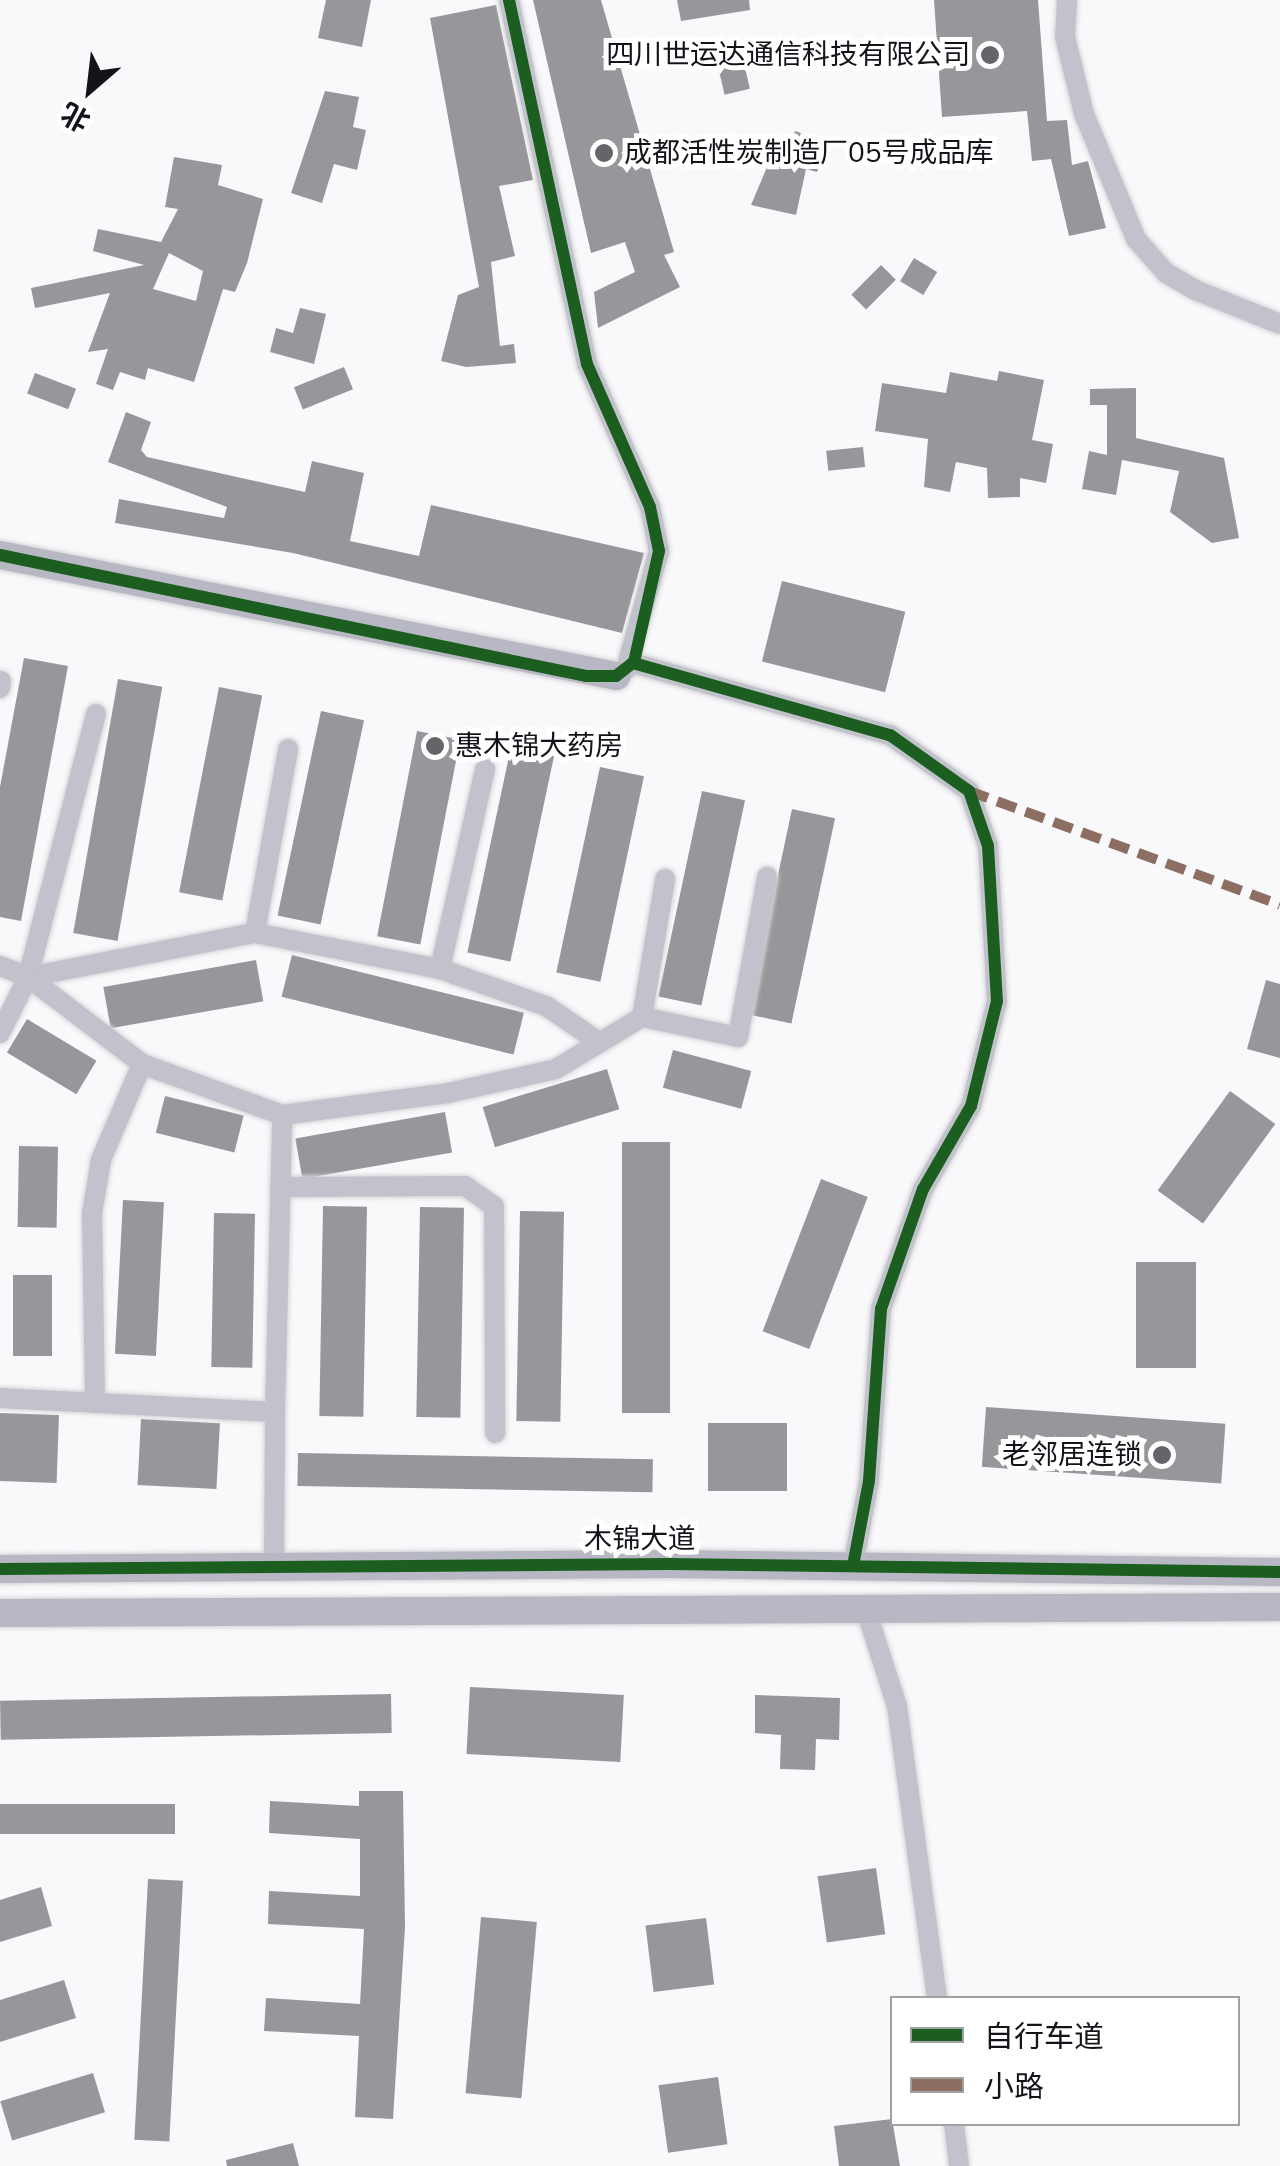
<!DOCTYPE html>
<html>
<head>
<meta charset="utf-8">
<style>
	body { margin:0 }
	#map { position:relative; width:1280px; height:2166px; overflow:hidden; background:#f9f9fc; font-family:"Nunito Sans","Noto Sans SC",sans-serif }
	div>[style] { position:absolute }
	.building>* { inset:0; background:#97979b; transform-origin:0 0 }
	.roads { filter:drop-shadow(0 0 2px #d5d5d7) drop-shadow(0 0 2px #d5d5d7) }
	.street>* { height:20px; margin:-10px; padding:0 10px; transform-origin:10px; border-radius:10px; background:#c2c2cc }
	.secondary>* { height:28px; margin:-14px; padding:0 14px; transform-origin:14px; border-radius:14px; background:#b8b8c4 }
	.quiet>* { height:10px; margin-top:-5px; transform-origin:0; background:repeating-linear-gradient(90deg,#8d6e63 0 20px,transparent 0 30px) }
	.cycleway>* { height:12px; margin:-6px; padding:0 6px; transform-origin:6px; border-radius:6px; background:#1b5e20 }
	.dots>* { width:28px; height:28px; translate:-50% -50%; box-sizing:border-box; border:5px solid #fff; border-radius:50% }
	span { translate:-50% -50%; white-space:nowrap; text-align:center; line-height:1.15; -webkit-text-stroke:10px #fff; paint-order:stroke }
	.poi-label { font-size:28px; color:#13131a }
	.right { translate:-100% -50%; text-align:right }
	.left { translate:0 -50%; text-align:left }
	.street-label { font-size:28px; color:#13131a }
	.legend { position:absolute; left:890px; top:1996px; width:350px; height:130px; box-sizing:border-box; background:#fff; border:2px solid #a1a1a3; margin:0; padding:12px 18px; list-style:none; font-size:30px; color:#13131a }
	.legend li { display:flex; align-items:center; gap:20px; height:50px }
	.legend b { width:50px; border:2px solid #a1a1a3 }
	.north { position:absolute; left:40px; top:40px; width:100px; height:100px; -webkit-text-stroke:8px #fff; paint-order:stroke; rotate:208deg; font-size:28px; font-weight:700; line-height:40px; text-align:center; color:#13131a }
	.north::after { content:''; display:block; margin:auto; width:35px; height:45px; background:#13131a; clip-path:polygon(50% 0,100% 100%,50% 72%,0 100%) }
</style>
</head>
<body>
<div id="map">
	<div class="building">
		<i style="clip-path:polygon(326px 0,371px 0,362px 47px,318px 38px)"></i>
		<i style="clip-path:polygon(533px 0,601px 0,674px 252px,664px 255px,680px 287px,598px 328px,594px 292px,635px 272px,625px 242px,591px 253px)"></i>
		<i style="clip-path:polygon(677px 0,749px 0,750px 10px,681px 21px)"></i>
		<i style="clip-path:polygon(934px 0,1038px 0,1047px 121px,1067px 120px,1072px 165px,1088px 161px,1106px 228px,1069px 236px,1051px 159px,1032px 161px,1027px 111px,942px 117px)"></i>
		<i style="clip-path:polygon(496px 5px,533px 180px,499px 186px,515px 256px,491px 262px,500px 346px,514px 344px,516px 363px,466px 367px,441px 361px,458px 295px,479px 287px,430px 18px)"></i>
		<i style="left:740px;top:46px;width:44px;height:26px;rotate:77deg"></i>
		<i style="clip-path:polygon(325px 91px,359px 97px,353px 127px,366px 130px,357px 170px,334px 164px,322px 203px,291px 193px)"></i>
		<i style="clip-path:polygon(795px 131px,827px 141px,817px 172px,806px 169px,796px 215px,751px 205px,776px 146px,789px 150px)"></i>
		<i style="clip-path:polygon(evenodd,174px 157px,222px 165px,218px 185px,263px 199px,247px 263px,235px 292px,223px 289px,194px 382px,148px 368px,145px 380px,120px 372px,113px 390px,96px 384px,108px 349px,88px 352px,110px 293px,35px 308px,31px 288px,144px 265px,93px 251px,98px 229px,161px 242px,178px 209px,165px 207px,174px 157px,169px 253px,203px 271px,196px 301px,153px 289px,169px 253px)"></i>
		<i style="left:914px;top:258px;width:27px;height:27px;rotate:31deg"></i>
		<i style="left:881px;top:265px;width:21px;height:42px;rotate:45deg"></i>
		<i style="clip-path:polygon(300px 308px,326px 314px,314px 364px,270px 352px,276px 328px,293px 333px)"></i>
		<i style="left:344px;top:367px;width:24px;height:54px;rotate:68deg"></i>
		<i style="clip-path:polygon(999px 371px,1044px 380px,1032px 440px,1053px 444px,1046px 483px,1020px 478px,1020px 497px,988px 498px,987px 468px,956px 462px,950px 492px,924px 487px,928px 439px,875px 431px,882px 383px,946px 393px,950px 372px,997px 381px)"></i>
		<i style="left:35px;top:373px;width:44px;height:22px;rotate:21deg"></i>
		<i style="clip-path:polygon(1136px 388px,1136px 438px,1224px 458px,1239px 538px,1212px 543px,1170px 512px,1179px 471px,1122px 460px,1116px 495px,1082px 489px,1089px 451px,1107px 455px,1107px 405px,1090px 405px,1090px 389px)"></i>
		<i style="clip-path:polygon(126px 412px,151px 422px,141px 450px,147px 457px,305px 492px,312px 461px,364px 473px,350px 541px,419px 556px,431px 505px,644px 553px,622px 633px,293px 553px,115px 523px,119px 499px,224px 518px,227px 507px,108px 462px)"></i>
		<i style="left:863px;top:447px;width:20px;height:37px;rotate:84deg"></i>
		<i style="left:782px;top:581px;width:127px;height:83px;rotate:14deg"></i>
		<i style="clip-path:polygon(24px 658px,68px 666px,21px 921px,0 917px,0 787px)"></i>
		<i style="left:118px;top:679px;width:45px;height:258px;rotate:10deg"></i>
		<i style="left:219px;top:687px;width:44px;height:209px;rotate:11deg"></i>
		<i style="left:321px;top:711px;width:44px;height:209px;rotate:12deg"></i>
		<i style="left:417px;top:731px;width:44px;height:209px;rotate:11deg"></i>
		<i style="left:511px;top:747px;width:44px;height:210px;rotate:12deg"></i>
		<i style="left:600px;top:767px;width:45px;height:210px;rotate:12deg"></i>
		<i style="left:702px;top:791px;width:44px;height:210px;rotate:12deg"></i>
		<i style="left:792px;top:809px;width:44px;height:210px;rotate:12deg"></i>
		<i style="left:292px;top:955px;width:239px;height:43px;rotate:14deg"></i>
		<i style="left:256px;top:960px;width:42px;height:155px;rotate:80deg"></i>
		<i style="clip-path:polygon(1266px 980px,1280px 984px,1280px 1058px,1247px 1049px)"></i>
		<i style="left:27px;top:1019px;width:81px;height:39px;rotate:31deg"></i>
		<i style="left:673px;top:1050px;width:81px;height:39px;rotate:15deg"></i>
		<i style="left:607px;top:1069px;width:42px;height:130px;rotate:73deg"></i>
		<i style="left:1230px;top:1091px;width:56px;height:123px;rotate:36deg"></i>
		<i style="left:165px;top:1096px;width:81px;height:38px;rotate:14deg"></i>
		<i style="left:445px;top:1112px;width:41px;height:152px;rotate:80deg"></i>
		<i style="left:622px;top:1142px;width:48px;height:271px"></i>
		<i style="left:19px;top:1146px;width:39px;height:81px;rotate:1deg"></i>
		<i style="left:821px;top:1179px;width:50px;height:163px;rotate:21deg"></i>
		<i style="left:123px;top:1200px;width:41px;height:154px;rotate:3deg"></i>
		<i style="left:323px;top:1206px;width:44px;height:210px;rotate:1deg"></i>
		<i style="left:420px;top:1207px;width:44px;height:210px;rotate:1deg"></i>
		<i style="left:520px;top:1211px;width:44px;height:210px;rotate:1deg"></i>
		<i style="left:214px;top:1213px;width:41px;height:154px;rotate:1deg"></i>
		<i style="left:1136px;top:1262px;width:60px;height:106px"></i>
		<i style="left:13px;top:1275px;width:39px;height:81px"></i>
		<i style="left:986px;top:1407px;width:240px;height:60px;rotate:4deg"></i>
		<i style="left:0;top:1413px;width:59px;height:68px;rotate:2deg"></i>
		<i style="left:141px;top:1419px;width:79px;height:66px;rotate:3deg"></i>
		<i style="left:708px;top:1423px;width:79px;height:68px"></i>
		<i style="left:298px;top:1453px;width:355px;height:33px;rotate:1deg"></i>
		<i style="left:470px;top:1687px;width:154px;height:67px;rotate:3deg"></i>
		<i style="left:391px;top:1694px;width:39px;height:391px;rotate:89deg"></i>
		<i style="clip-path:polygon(755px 1695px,840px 1698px,839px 1740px,816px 1739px,815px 1770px,780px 1769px,781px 1735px,755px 1733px)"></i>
		<i style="clip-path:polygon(359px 1791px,403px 1791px,405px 1927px,393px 2119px,355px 2117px,359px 2036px,264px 2031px,266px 1998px,360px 2004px,364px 1929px,268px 1924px,269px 1891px,360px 1896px,360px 1839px,269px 1833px,270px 1801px,359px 1806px)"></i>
		<i style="left:0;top:1804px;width:175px;height:30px"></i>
		<i style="left:876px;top:1868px;width:67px;height:59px;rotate:82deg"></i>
		<i style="left:148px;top:1879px;width:35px;height:261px;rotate:3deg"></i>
		<i style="clip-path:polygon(41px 1887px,52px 1926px,0 1942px,0 1900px)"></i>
		<i style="left:481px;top:1917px;width:56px;height:177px;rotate:5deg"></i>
		<i style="left:706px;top:1918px;width:67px;height:61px;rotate:83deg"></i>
		<i style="clip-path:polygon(64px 1980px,76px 2018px,0 2042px,0 2000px)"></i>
		<i style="left:93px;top:2073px;width:41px;height:97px;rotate:73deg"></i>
		<i style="left:718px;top:2077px;width:68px;height:60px;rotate:82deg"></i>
		<i style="clip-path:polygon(892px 2119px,900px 2166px,839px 2166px,834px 2126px)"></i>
		<i style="clip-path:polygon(293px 2143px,299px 2166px,227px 2166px,226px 2160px)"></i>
	</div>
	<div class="roads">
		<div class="street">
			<i style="left:509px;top:0;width:372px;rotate:77.9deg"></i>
			<i style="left:587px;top:364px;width:156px;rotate:66.2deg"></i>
			<i style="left:650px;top:507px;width:45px;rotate:78.4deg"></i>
			<i style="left:659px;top:551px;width:123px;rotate:105.6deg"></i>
			<i style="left:1067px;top:0;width:37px;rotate:93deg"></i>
			<i style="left:1065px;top:37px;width:79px;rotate:76.1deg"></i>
			<i style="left:1084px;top:114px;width:135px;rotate:67.4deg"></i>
			<i style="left:1136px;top:239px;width:45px;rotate:48.6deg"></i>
			<i style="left:1166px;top:273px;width:34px;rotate:30deg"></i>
			<i style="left:1195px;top:290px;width:92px;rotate:21.8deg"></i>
			<i style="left:633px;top:663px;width:267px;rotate:15.7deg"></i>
			<i style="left:890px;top:735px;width:97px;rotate:35.3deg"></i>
			<i style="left:969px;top:791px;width:58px;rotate:70.9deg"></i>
			<i style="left:988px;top:846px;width:155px;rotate:86.7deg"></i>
			<i style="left:997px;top:1001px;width:108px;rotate:103.9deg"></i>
			<i style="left:971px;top:1106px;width:96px;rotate:120deg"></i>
			<i style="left:923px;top:1189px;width:127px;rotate:109.3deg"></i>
			<i style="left:881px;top:1309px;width:172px;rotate:94deg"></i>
			<i style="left:869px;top:1481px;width:86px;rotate:100.7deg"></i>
			<i style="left:0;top:688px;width:7px;rotate:-82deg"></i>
			<i style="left:96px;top:714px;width:272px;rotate:104.5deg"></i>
			<i style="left:28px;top:977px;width:231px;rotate:-11deg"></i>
			<i style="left:255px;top:933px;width:188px;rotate:11deg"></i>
			<i style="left:440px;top:969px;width:112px;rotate:19.2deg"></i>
			<i style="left:546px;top:1006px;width:64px;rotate:34.2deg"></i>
			<i style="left:255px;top:933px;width:187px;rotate:-79.8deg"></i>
			<i style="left:0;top:966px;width:30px;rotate:21deg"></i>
			<i style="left:28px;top:977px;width:143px;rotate:37.3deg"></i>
			<i style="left:142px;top:1064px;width:149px;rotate:20deg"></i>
			<i style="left:282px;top:1115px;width:167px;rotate:-7.5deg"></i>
			<i style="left:448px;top:1093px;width:111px;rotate:-12.5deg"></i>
			<i style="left:556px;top:1069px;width:100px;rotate:-31.2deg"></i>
			<i style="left:642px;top:1017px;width:98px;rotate:11.8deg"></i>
			<i style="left:738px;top:1037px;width:163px;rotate:-79.7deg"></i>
			<i style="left:440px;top:969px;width:205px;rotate:-77.3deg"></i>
			<i style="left:642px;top:1017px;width:140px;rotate:-80.5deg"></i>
			<i style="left:0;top:1033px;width:63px;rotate:-63.4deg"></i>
			<i style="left:280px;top:1187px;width:185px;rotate:-0.3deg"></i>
			<i style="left:465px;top:1186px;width:35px;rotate:35deg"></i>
			<i style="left:494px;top:1206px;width:227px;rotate:89.7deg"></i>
			<i style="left:0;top:1398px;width:275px;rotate:2.9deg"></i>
			<i style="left:275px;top:1412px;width:297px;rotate:-88.6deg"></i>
			<i style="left:95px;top:1403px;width:190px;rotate:-90.9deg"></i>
			<i style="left:92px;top:1213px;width:54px;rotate:-80.4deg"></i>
			<i style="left:101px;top:1160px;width:104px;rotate:-66.9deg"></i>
			<i style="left:274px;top:1565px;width:153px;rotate:-89.6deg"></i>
			<i style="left:865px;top:1607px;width:104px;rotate:72.1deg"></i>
			<i style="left:897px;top:1706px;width:295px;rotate:82.2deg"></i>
			<i style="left:954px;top:2124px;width:42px;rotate:83.2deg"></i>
		</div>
		<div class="secondary">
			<i style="left:0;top:555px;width:628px;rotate:11.11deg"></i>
			<i style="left:0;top:1569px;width:669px;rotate:-0.43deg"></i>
			<i style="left:669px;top:1564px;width:611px;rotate:0.75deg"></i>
			<i style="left:0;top:1613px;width:1280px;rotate:-0.27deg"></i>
		</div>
	</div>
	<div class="quiet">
		<i style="left:969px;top:791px;width:331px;rotate:20.1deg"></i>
	</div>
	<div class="cycleway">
		<i style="left:0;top:555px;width:598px;rotate:11.67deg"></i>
		<i style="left:586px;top:676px;width:30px"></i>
		<i style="left:616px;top:676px;width:23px;rotate:-38deg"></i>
		<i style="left:634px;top:662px;width:114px;rotate:-77.3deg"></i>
		<i style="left:659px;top:551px;width:45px;rotate:-101.6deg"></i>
		<i style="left:650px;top:507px;width:156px;rotate:-113.8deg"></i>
		<i style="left:587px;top:364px;width:372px;rotate:-102.1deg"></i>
		<i style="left:633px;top:663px;width:267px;rotate:15.7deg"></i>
		<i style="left:890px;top:735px;width:97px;rotate:35.3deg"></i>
		<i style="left:969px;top:791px;width:58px;rotate:70.9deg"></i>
		<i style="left:988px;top:846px;width:155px;rotate:86.7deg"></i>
		<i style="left:997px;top:1001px;width:108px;rotate:103.9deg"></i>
		<i style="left:971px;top:1106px;width:96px;rotate:120deg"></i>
		<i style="left:923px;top:1189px;width:127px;rotate:109.3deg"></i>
		<i style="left:881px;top:1309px;width:172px;rotate:94deg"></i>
		<i style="left:869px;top:1481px;width:86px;rotate:100.7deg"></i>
		<i style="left:0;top:1569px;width:669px;rotate:-0.43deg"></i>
		<i style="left:669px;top:1564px;width:611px;rotate:0.75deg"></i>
	</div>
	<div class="dots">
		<i style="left:990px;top:55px;background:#646469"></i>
		<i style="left:604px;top:153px;background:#646469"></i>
		<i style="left:435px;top:746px;background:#646469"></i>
		<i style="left:1162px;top:1455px;background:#646469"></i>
	</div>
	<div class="poi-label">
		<span class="right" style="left:970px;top:55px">四川世运达通信科技有限公司</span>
		<span class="left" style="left:624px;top:153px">成都活性炭制造厂05号成品库</span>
		<span class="left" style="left:455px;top:746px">惠木锦大药房</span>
		<span class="right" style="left:1142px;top:1455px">老邻居连锁</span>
	</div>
	<div class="street-label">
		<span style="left:640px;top:1539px">木锦大道</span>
	</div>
	<ul class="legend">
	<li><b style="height:12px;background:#1b5e20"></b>自行车道</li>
	<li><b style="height:12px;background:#8d6e63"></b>小路</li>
	</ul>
	<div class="north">北</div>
</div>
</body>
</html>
